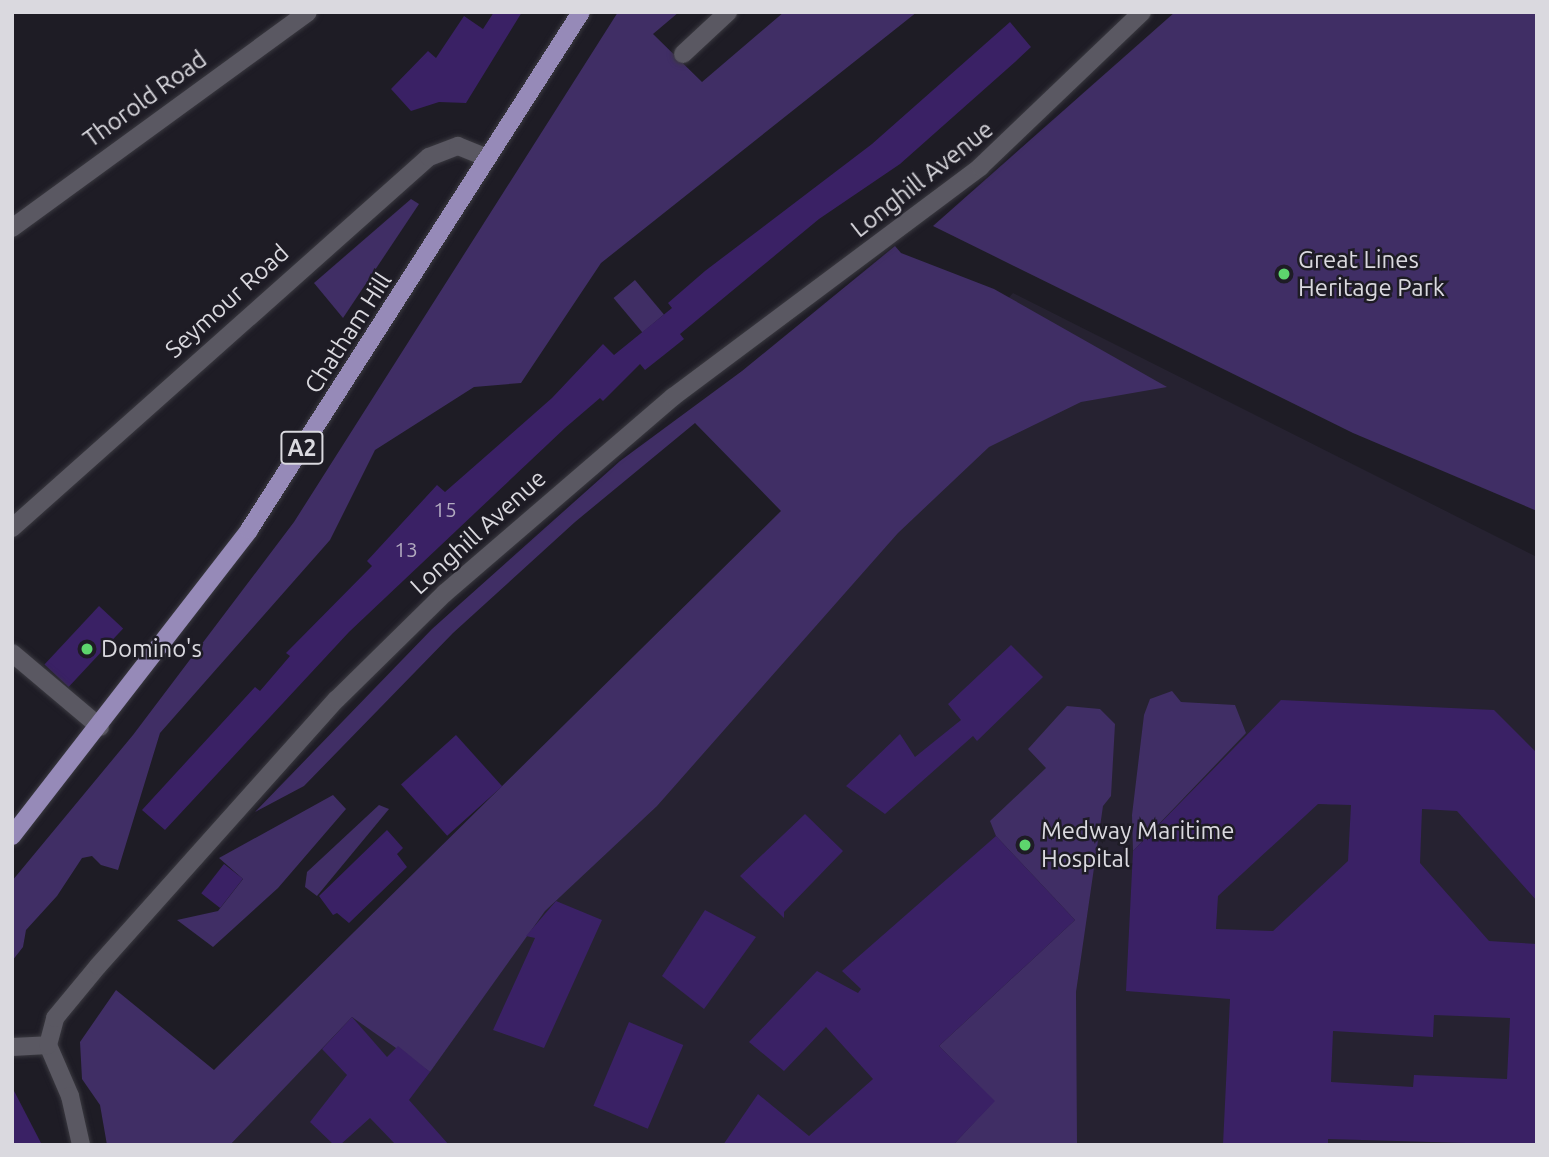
<!DOCTYPE html>
<html>
<head>
<meta charset="utf-8">
<style>
	body { margin:0 }
	#map { position:relative; width:1549px; height:1157px; overflow:hidden; background:#1e1c25; font-family:Ubuntu,sans-serif }
	div>[style] { position:absolute }
	.built>* { inset:0; background:#262231 }
	.green>* { inset:0; background:#402e65; transform-origin:0 0 }
	.building>* { inset:0; background:#3a2165; transform-origin:0 0 }
	.roads { filter:drop-shadow(0 0 2px #3a3940) drop-shadow(0 0 2px #3a3940) }
	.minor>* { height:18px; margin:-9px; padding:0 9px; transform-origin:9px; border-radius:9px; background:#5a5862 }
	.major>* { height:18px; margin:-9px; padding:0 9px; transform-origin:9px; border-radius:9px; background:#968ab8 }
	.dots>* { width:19px; height:19px; translate:-50% -50%; box-sizing:border-box; border:4px solid #1e1c25; border-radius:50% }
	span { translate:-50% -50%; white-space:nowrap; text-align:center; line-height:1.15; -webkit-text-stroke:5px #1e1c25; paint-order:stroke }
	.number-label { font-size:21px; color:#b2abc0 }
	.number-label span { -webkit-text-stroke-width:0 }
	.shield-label span { padding:2px 5px; background:#1e1c25; border:2px solid; border-radius:5px; -webkit-text-stroke-width:0 }
	.shield-label { font-size:23px; color:#dad9df; font-weight:700 }
	.street-label { font-size:24px; color:#dad9df }
	.poi-label { font-size:24px; color:#dad9df }
	.left { translate:0 -50%; text-align:left }
	.frame { position:absolute; inset:0; border:14px solid #dad9df; pointer-events:none }
</style>
</head>
<body>
<div id="map">
	<div class="built">
		<i style="clip-path:polygon(1013px 293px,1537px 557px,1537px 1145px,230px 1145px,673px 673px)"></i>
	</div>
	<div class="green">
		<i style="clip-path:polygon(618px 12px,679px 12px,653px 34px,702px 82px,784px 12px,917px 12px,601px 263px,521px 383px,474px 387px,375px 450px,330px 540px,160px 733px,118px 870px,101px 865px,92px 856px,82px 858px,57px 896px,26px 930px,23px 947px,12px 961px,12px 881px,133px 735px,294px 522px)"></i>
		<i style="clip-path:polygon(1175px 12px,1537px 12px,1537px 511px,1353px 433px,933px 226px)"></i>
		<i style="clip-path:polygon(411px 199px,419px 204px,343px 318px,314px 283px)"></i>
		<i style="clip-path:polygon(895px 246px,901px 253px,994px 289px,1167px 387px,1081px 402px,989px 447px,898px 533px,657px 806px,545px 911px,430px 1072px,352px 1017px,230px 1145px,107px 1145px,100px 1105px,82px 1079px,80px 1042px,116px 990px,214px 1070px,781px 511px,695px 423px,575px 522px,453px 633px,304px 786px,255px 812px,432px 629px,620px 461px,742px 371px)"></i>
		<i style="left:635px;top:280px;width:45px;height:28px;rotate:50deg"></i>
		<i style="clip-path:polygon(1172px 691px,1181px 702px,1235px 705px,1246px 733px,1133px 851px,1132px 815px,1144px 715px,1150px 699px)"></i>
		<i style="clip-path:polygon(1067px 706px,1100px 709px,1115px 724px,1111px 796px,1103px 806px,1076px 992px,1077px 1145px,953px 1145px,994px 1101px,939px 1046px,1075px 920px,996px 836px,990px 821px,1046px 768px,1028px 749px)"></i>
		<i style="clip-path:polygon(333px 795px,346px 809px,278px 888px,213px 947px,177px 920px,218px 911px,243px 879px,219px 858px)"></i>
		<i style="clip-path:polygon(379px 805px,389px 809px,317px 896px,305px 887px,307px 872px)"></i>
	</div>
	<div class="building">
		<i style="clip-path:polygon(494px 12px,522px 12px,466px 103px,439px 102px,411px 111px,391px 89px,428px 51px,436px 58px,464px 16px,483px 29px)"></i>
		<i style="clip-path:polygon(1010px 22px,1031px 47px,1015px 62px,900px 164px,819px 219px,680px 334px,684px 339px,664px 355px,645px 370px,640px 364px,603px 401px,600px 398px,565px 428px,349px 632px,165px 830px,142px 810px,255px 687px,260px 691px,290px 656px,286px 653px,372px 566px,367px 561px,437px 485px,445px 492px,552px 398px,603px 344px,614px 355px,672px 308px,668px 303px,705px 271px,872px 144px)"></i>
		<i style="left:99px;top:606px;width:33px;height:80px;rotate:43deg"></i>
		<i style="clip-path:polygon(1011px 645px,1043px 677px,977px 741px,973px 736px,885px 814px,846px 786px,900px 734px,915px 757px,961px 720px,948px 704px)"></i>
		<i style="clip-path:polygon(evenodd,1281px 700px,1494px 710px,1537px 753px,1537px 901px,1457px 811px,1422px 809px,1420px 863px,1489px 941px,1537px 944px,1537px 1145px,1328px 1139px,1328px 1145px,1223px 1145px,1230px 999px,1126px 991px,1133px 851px,1281px 700px,1318px 804px,1351px 805px,1348px 861px,1273px 931px,1216px 929px,1218px 896px,1318px 804px,1281px 700px,1434px 1015px,1510px 1018px,1507px 1079px,1414px 1075px,1413px 1087px,1331px 1082px,1333px 1031px,1433px 1037px,1434px 1015px)"></i>
		<i style="left:456px;top:735px;width:69px;height:74px;rotate:48deg"></i>
		<i style="clip-path:polygon(805px 814px,843px 851px,784px 912px,784px 918px,740px 876px)"></i>
		<i style="clip-path:polygon(387px 830px,403px 848px,397px 854px,407px 867px,349px 923px,337px 913px,333px 915px,319px 896px)"></i>
		<i style="clip-path:polygon(996px 836px,1075px 920px,939px 1046px,995px 1101px,953px 1145px,723px 1145px,758px 1094px,809px 1136px,873px 1079px,826px 1027px,784px 1071px,749px 1042px,817px 971px,858px 993px,861px 989px,842px 971px)"></i>
		<i style="left:224px;top:864px;width:24px;height:37px;rotate:38deg"></i>
		<i style="clip-path:polygon(556px 901px,602px 920px,544px 1048px,493px 1030px,535px 938px,526px 936px)"></i>
		<i style="clip-path:polygon(705px 910px,756px 937px,704px 1009px,662px 976px)"></i>
		<i style="clip-path:polygon(352px 1017px,387px 1057px,398px 1046px,430px 1072px,409px 1100px,449px 1145px,396px 1145px,370px 1118px,340px 1145px,334px 1145px,310px 1122px,347px 1075px,322px 1049px)"></i>
		<i style="left:629px;top:1022px;width:59px;height:91px;rotate:23deg"></i>
		<i style="clip-path:polygon(12px 1087px,42px 1145px,12px 1145px)"></i>
	</div>
	<div class="roads">
		<div class="minor">
			<i style="left:683px;top:54px;width:62px;rotate:-43deg"></i>
			<i style="left:12px;top:228px;width:366px;rotate:-36.1deg"></i>
			<i style="left:12px;top:528px;width:558px;rotate:-41.66deg"></i>
			<i style="left:429px;top:157px;width:31px;rotate:-21deg"></i>
			<i style="left:458px;top:146px;width:32px;rotate:22deg"></i>
			<i style="left:12px;top:653px;width:115px;rotate:40.1deg"></i>
			<i style="left:48px;top:1045px;width:56px;rotate:66.7deg"></i>
			<i style="left:70px;top:1096px;width:50px;rotate:77.3deg"></i>
			<i style="left:12px;top:1047px;width:36px;rotate:-3deg"></i>
			<i style="left:48px;top:1045px;width:28px;rotate:-75deg"></i>
			<i style="left:55px;top:1018px;width:67px;rotate:-50.4deg"></i>
			<i style="left:98px;top:966px;width:358px;rotate:-48.2deg"></i>
			<i style="left:337px;top:699px;width:151px;rotate:-44.5deg"></i>
			<i style="left:445px;top:593px;width:301px;rotate:-40.7deg"></i>
			<i style="left:673px;top:397px;width:384px;rotate:-36.8deg"></i>
			<i style="left:980px;top:167px;width:224px;rotate:-43.7deg"></i>
		</div>
		<div class="major">
			<i style="left:12px;top:836px;width:387px;rotate:-52.2deg"></i>
			<i style="left:249px;top:530px;width:615px;rotate:-57.34deg"></i>
		</div>
	</div>
	<div class="dots">
		<i style="left:1284px;top:274px;background:#5dd56d"></i>
		<i style="left:87px;top:649px;background:#5dd56d"></i>
		<i style="left:1025px;top:845px;background:#5dd56d"></i>
	</div>
	<div class="number-label">
		<span style="left:445px;top:509px">15</span>
		<span style="left:406px;top:549px">13</span>
	</div>
	<div class="shield-label">
		<span style="left:302px;top:448px">A2</span>
	</div>
	<div class="street-label">
		<span style="left:145px;top:99px;rotate:-36deg">Thorold Road</span>
		<span style="left:922px;top:179px;rotate:-38deg">Longhill Avenue</span>
		<span style="left:227px;top:301px;rotate:-42deg">Seymour Road</span>
		<span style="left:348px;top:333px;rotate:-57deg">Chatham Hill</span>
		<span style="left:478px;top:532px;rotate:-42deg">Longhill Avenue</span>
	</div>
	<div class="poi-label">
		<span class="left" style="left:1298px;top:274px">Great Lines<br>Heritage Park</span>
		<span class="left" style="left:101px;top:649px">Domino's</span>
		<span class="left" style="left:1041px;top:845px">Medway Maritime<br>Hospital</span>
	</div>
	<div class="frame"></div>
</div>
</body>
</html>
